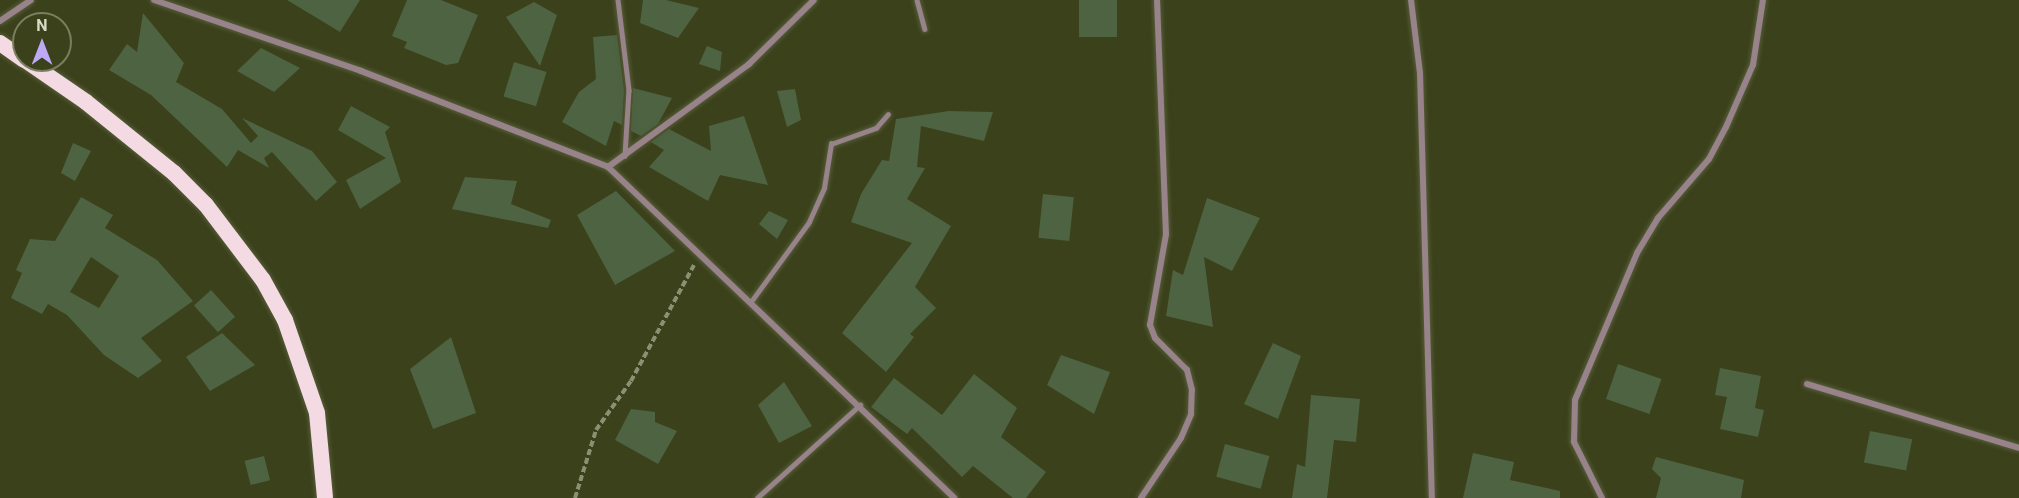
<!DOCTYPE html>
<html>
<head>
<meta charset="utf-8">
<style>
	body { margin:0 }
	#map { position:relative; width:2019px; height:498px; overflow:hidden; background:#3b411b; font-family:Roboto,sans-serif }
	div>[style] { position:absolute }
	.building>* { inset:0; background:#4d6342; transform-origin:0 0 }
	.path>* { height:4px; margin-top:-2px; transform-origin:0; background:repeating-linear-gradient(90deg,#8b9073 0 6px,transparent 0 9px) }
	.roads { filter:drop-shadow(0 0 2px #575d3a) drop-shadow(0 0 2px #575d3a) }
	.service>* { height:4.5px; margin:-2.25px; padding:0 2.25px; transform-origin:2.25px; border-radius:2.25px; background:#978389 }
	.minor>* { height:6px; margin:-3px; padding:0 3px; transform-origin:3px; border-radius:3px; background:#978389 }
	.trunk>* { height:16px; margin:-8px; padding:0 8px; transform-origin:8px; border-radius:8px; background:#f4dae3 }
	span { translate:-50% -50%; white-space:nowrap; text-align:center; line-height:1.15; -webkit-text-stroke:5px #3b411b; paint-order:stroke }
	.north { position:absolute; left:12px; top:12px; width:60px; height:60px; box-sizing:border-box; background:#3b411b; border:2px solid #797f5f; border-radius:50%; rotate:0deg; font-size:16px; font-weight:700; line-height:24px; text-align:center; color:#d6dbc5 }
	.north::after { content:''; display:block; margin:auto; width:21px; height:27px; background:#bda9f5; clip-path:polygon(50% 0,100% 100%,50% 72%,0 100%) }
</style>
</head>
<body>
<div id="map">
	<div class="building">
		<i style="clip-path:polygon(287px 0,360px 0,340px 32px)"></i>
		<i style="clip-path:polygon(407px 0,441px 0,478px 15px,458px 63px,446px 65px,404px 48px,407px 42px,392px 36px)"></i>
		<i style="clip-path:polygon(643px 0,666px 0,699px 8px,678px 38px,640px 23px)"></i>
		<i style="left:1079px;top:0;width:38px;height:37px"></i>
		<i style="clip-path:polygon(534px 2px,557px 15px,540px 66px,506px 17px)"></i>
		<i style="clip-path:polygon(143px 13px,184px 63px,176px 82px,222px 109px,251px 143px,258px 136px,242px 118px,312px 151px,337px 182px,316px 201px,272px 152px,264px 158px,269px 168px,238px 150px,227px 167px,151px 95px,109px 70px,127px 44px,137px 52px)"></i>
		<i style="clip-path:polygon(617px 35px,624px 90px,622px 125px,614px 121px,606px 146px,562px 122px,579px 92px,596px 79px,593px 37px)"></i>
		<i style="clip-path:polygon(707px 46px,722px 52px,720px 71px,699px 64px)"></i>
		<i style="clip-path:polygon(261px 48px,300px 68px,274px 92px,237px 71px)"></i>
		<i style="left:514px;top:62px;width:34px;height:36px;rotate:17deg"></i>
		<i style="clip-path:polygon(633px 88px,672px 98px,658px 124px,641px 136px,631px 131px)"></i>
		<i style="clip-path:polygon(795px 89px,801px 120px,787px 127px,777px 91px)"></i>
		<i style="clip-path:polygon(351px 106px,390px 127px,385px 132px,401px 182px,360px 209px,346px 180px,386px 158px,338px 130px)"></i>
		<i style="clip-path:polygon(949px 111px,993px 112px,984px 141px,921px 126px,917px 167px,925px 168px,907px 199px,951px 226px,915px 287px,936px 308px,910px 334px,914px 337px,886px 372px,842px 333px,912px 243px,851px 222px,861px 194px,882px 160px,889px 161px,896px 119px)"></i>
		<i style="clip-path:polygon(744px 116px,768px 185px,720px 175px,708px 201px,649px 167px,664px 150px,651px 142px,669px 129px,711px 151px,709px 126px)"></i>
		<i style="clip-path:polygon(73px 143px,91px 151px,75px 181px,61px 173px)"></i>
		<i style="clip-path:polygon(465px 177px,517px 181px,511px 204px,551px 220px,548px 228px,452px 209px)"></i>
		<i style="clip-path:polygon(616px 191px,675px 251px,615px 285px,577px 215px)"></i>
		<i style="left:1043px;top:194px;width:31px;height:44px;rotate:6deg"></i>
		<i style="clip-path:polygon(evenodd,81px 197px,113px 215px,105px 228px,157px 260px,193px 301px,141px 338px,162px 361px,138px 378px,104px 355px,67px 315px,48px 304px,42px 314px,11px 298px,22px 273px,16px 270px,30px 239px,55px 241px,81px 197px,91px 257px,119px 276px,99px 308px,70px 292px,91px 257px)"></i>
		<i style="clip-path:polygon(1207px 198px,1260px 218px,1232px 271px,1204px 257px,1213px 327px,1166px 316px,1173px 270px,1183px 275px)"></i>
		<i style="clip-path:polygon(769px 211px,788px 220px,777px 239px,759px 224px)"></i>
		<i style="left:211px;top:290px;width:36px;height:23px;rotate:48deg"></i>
		<i style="clip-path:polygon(222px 333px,255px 365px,210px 391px,186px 357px)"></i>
		<i style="clip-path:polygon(451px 337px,476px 413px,433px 429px,410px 369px)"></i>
		<i style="clip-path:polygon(1273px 343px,1301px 356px,1278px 419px,1244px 404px)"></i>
		<i style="clip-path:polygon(1061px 355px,1110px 372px,1094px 414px,1047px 385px)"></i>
		<i style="left:1618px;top:364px;width:46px;height:37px;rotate:19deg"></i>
		<i style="clip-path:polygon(1720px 368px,1761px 376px,1755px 408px,1764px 410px,1758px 437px,1720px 429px,1727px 397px,1715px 395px)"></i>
		<i style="clip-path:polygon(974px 374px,1017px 408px,1001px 437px,1046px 472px,1026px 498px,1013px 498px,973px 466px,962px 477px,912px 428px,907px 434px,871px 407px,894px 378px,942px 415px)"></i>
		<i style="clip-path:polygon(784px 382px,812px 426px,779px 443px,758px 405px)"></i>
		<i style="clip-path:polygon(1311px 395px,1360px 399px,1356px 442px,1334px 440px,1327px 498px,1292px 498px,1297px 464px,1305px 467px)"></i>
		<i style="clip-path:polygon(631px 409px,655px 412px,655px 422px,677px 431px,658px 464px,615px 440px)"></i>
		<i style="left:1870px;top:431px;width:43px;height:32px;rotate:11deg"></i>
		<i style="left:1225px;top:444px;width:46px;height:34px;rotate:15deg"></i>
		<i style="clip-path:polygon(1473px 453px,1514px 462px,1510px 480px,1560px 491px,1560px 498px,1463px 498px)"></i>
		<i style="left:264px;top:456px;width:25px;height:20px;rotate:76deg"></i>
		<i style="clip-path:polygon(1656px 457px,1744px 480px,1741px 498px,1656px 498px,1661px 478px,1652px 469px)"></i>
	</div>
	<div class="path">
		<i style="left:575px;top:498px;width:71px;rotate:-72.8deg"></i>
		<i style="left:596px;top:430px;width:60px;rotate:-54.5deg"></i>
		<i style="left:631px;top:381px;width:132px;rotate:-61.5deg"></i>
	</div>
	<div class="roads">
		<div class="service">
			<i style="left:618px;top:0;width:91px;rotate:83deg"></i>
			<i style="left:629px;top:90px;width:66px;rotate:93.5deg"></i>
			<i style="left:917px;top:0;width:30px;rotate:75deg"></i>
			<i style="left:750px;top:303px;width:100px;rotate:-53.9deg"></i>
			<i style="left:809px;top:222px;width:37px;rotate:-66deg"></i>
			<i style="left:824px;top:188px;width:45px;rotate:-81deg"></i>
			<i style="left:831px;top:144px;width:48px;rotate:-19.6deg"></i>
			<i style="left:876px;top:128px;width:18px;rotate:-49deg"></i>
			<i style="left:757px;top:498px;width:139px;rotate:-42.1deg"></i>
		</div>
		<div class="minor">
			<i style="left:154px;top:0;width:219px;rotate:18.9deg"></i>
			<i style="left:361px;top:71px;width:265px;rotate:21.2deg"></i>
			<i style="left:608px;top:167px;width:479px;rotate:43.7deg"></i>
			<i style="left:1411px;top:0;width:74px;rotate:83deg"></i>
			<i style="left:1420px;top:73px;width:425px;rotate:88.4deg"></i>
			<i style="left:0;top:21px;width:37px;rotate:-34deg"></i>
			<i style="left:608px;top:167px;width:175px;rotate:-36.1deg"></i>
			<i style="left:749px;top:64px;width:91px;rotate:-44.6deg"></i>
			<i style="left:1807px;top:384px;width:221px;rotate:16.8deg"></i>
			<i style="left:1141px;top:498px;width:72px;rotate:-56.3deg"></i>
			<i style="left:1181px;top:438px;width:26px;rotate:-67deg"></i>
			<i style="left:1191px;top:414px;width:24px;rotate:-88deg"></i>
			<i style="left:1192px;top:390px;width:21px;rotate:-104deg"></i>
			<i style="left:1187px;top:370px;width:45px;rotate:-135deg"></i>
			<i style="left:1155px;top:338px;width:14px;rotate:-111deg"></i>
			<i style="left:1150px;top:325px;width:92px;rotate:-80deg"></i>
			<i style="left:1166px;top:234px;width:234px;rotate:-92.2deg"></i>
			<i style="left:1602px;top:498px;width:63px;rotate:-116.6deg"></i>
			<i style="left:1574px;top:442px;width:42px;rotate:-88.6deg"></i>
			<i style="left:1575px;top:400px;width:160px;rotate:-67.1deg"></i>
			<i style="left:1637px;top:253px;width:41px;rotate:-59deg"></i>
			<i style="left:1658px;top:218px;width:78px;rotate:-49.2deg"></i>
			<i style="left:1709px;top:159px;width:36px;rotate:-62deg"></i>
			<i style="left:1726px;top:127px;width:68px;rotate:-66.5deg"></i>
			<i style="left:1753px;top:65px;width:66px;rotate:-81.3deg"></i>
		</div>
		<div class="trunk">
			<i style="left:0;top:43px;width:29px;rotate:35deg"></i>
			<i style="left:25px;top:60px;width:74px;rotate:34.5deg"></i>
			<i style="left:86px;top:102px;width:113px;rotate:38.9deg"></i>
			<i style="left:174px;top:173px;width:45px;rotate:45deg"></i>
			<i style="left:206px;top:205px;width:94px;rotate:52.8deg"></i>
			<i style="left:263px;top:280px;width:46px;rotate:61.2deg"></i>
			<i style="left:285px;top:320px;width:98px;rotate:71deg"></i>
			<i style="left:317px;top:413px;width:85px;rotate:84.6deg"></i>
		</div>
	</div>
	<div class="north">N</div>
</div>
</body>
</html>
